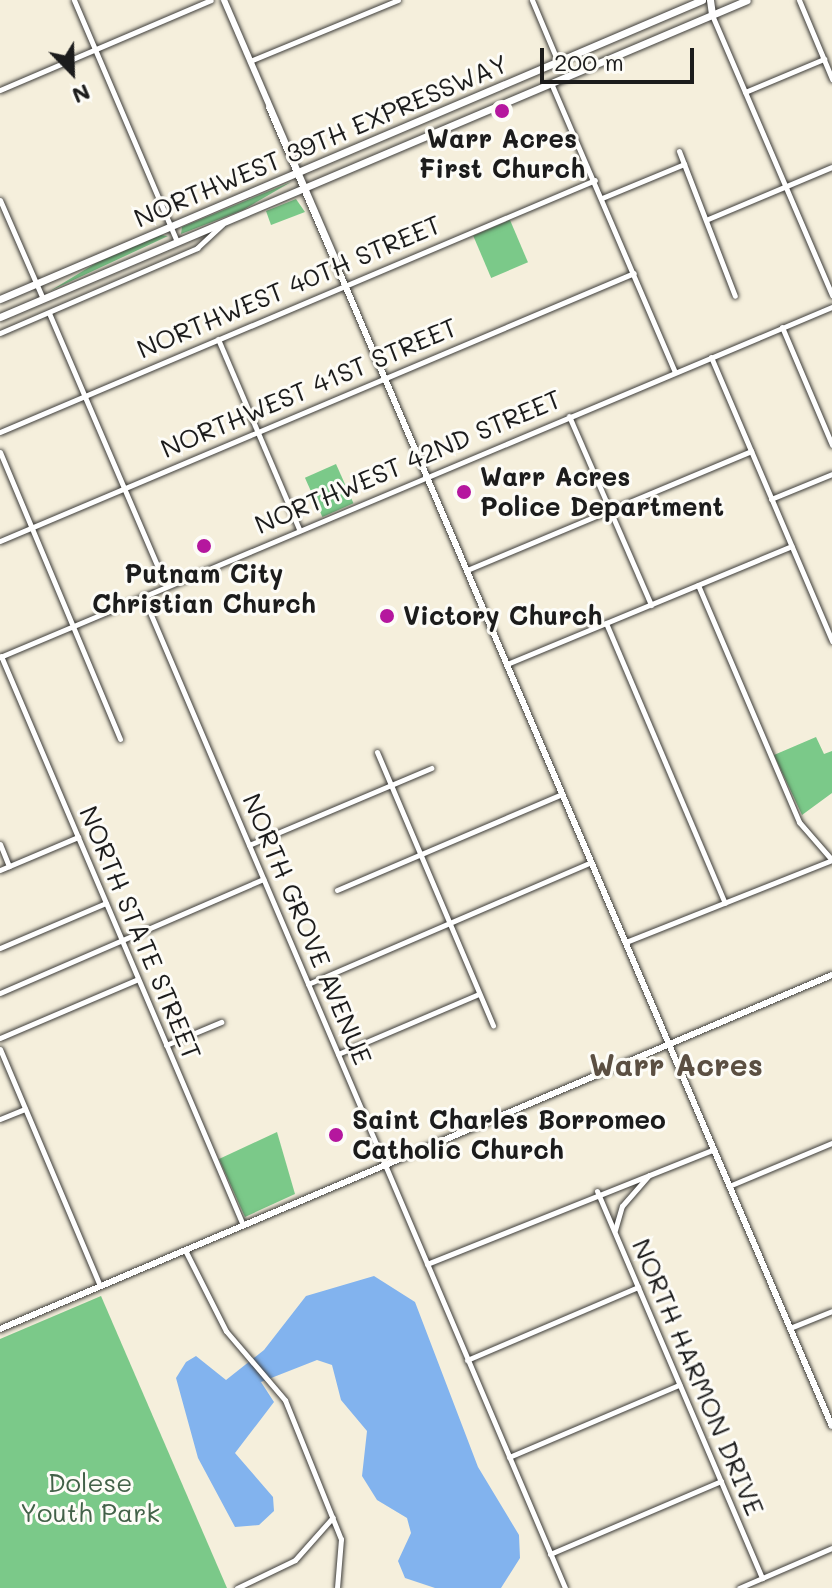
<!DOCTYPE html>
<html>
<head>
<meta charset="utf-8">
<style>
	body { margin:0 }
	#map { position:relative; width:832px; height:1588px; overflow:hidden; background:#f5efdc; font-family:Mali,sans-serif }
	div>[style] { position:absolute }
	.green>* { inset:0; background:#7bc989; transform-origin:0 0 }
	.water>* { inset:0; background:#82b3ee }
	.roads { filter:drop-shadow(0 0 2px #3d3c39) drop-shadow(0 0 2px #3d3c39) }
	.minor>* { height:5px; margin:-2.5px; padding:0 2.5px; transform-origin:2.5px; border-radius:2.5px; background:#fff }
	.major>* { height:6px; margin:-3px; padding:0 3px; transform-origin:3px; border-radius:3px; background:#fff }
	.highway>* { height:7px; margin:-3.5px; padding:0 3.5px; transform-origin:3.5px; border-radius:3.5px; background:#fff }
	.dots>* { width:22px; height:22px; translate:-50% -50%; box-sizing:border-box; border:4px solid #fdfcf7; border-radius:50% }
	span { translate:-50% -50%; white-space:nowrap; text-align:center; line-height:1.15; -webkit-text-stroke:6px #fdfcf7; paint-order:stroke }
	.poi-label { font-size:26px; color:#1c1c1c; font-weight:700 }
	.left { translate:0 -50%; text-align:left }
	.street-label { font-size:26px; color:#1c1c1c }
	.park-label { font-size:26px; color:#426148 }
	.quarter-label { font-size:30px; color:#5b4f42; font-weight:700 }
	.north { position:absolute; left:32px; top:32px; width:80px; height:80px; -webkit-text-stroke:6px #fdfcf7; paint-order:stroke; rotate:157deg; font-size:22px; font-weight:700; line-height:32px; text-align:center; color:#1c1c1c }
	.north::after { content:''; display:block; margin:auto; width:28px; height:36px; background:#1c1c1c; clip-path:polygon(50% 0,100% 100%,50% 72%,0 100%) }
	.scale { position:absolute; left:540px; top:48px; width:154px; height:36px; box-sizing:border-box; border:4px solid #1c1c1c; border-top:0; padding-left:10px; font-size:24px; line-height:28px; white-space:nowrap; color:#1c1c1c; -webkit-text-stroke:6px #fdfcf7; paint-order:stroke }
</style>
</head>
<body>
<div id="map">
	<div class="green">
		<i style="clip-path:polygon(291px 182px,243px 210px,181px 234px,182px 227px)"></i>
		<i style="clip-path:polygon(296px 199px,305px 212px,271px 225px,266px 211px)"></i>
		<i style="left:510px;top:220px;width:46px;height:40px;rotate:67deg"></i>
		<i style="clip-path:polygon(161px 235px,168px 236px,50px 291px,96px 263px)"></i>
		<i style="left:336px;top:464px;width:43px;height:34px;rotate:66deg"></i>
		<i style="clip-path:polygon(816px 737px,824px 754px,832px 751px,832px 793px,802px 815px,774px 755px)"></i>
		<i style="clip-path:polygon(277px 1132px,295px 1194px,245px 1217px,219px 1159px)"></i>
		<i style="clip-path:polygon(101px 1296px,227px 1588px,0 1588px,0 1339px)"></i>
	</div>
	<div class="water">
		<i style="clip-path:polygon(374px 1276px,415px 1302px,478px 1467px,519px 1535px,520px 1558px,501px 1588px,435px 1588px,405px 1578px,398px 1561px,411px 1533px,407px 1518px,377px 1500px,362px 1476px,367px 1431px,341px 1400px,332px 1365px,317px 1360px,261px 1382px,274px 1402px,235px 1453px,273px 1497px,274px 1511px,259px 1525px,235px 1527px,198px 1458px,176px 1378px,186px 1362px,196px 1356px,226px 1380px,264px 1350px,306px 1296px)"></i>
	</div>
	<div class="roads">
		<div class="minor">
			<i style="left:74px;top:0;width:263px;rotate:66.9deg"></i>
			<i style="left:532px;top:0;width:67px;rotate:67.2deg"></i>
			<i style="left:799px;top:0;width:86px;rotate:67.3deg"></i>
			<i style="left:712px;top:15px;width:305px;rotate:66.8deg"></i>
			<i style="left:250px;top:61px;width:160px;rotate:-22.4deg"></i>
			<i style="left:551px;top:83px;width:314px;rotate:66.8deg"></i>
			<i style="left:0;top:90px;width:229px;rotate:-23.1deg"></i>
			<i style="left:745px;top:92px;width:86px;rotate:-22.7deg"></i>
			<i style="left:679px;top:151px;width:155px;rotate:68.9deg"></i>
			<i style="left:602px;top:198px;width:89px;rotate:-22.5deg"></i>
			<i style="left:0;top:200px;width:108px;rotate:66.5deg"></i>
			<i style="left:708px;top:219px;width:134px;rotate:-22.8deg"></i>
			<i style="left:49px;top:313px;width:297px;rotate:66.8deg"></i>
			<i style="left:782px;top:327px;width:128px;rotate:67deg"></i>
			<i style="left:0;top:333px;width:215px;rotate:-23.3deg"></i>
			<i style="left:197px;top:248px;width:35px;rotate:-43deg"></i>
			<i style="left:218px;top:339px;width:207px;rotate:66.9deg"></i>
			<i style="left:711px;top:357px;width:309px;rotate:66.9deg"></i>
			<i style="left:569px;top:416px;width:206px;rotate:66.5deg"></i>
			<i style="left:0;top:432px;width:646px;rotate:-22.95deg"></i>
			<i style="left:0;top:452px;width:311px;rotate:67.3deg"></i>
			<i style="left:771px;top:499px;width:66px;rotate:-22.3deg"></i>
			<i style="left:0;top:541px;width:688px;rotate:-22.91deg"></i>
			<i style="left:467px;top:570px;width:308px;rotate:-22.7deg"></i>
			<i style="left:698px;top:585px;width:258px;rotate:66.9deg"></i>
			<i style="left:799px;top:822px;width:50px;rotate:49deg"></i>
			<i style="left:143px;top:596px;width:1078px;rotate:66.95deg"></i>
			<i style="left:606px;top:623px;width:304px;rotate:67deg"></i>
			<i style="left:1px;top:656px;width:618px;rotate:66.96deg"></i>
			<i style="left:0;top:657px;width:903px;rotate:-22.82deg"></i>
			<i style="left:507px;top:664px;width:308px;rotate:-22.5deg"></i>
			<i style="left:377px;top:752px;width:297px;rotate:67deg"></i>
			<i style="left:0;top:844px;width:24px;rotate:68deg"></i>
			<i style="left:249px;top:845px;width:198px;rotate:-22.9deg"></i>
			<i style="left:0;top:870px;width:85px;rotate:-22.9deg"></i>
			<i style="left:337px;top:890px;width:245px;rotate:-23.1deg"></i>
			<i style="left:626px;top:942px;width:222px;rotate:-21.7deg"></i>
			<i style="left:0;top:948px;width:115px;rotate:-23deg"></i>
			<i style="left:308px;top:984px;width:308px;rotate:-23.3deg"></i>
			<i style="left:0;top:993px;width:287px;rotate:-23.4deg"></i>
			<i style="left:0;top:1038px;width:150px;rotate:-23.1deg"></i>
			<i style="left:166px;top:1045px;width:60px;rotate:-22.7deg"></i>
			<i style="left:0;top:1049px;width:257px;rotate:67.1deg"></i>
			<i style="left:338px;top:1054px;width:153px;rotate:-23.1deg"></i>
			<i style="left:0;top:1119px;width:27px;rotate:-22deg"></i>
			<i style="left:729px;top:1186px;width:112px;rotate:-22.7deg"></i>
			<i style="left:597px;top:1191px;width:421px;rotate:66.9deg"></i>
			<i style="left:615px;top:1230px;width:25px;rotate:-74deg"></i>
			<i style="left:622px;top:1206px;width:41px;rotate:-48.9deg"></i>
			<i style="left:185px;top:1250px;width:91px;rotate:63.2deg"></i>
			<i style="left:226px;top:1331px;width:91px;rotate:49.5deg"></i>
			<i style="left:285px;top:1400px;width:150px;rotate:68.1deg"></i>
			<i style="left:341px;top:1539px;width:49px;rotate:94.7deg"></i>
			<i style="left:427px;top:1264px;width:309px;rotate:-21.8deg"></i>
			<i style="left:790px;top:1328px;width:45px;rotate:-22deg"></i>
			<i style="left:467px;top:1360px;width:186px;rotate:-23.1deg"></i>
			<i style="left:509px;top:1457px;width:185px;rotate:-23deg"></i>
			<i style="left:550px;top:1554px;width:186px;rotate:-23.1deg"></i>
			<i style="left:237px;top:1588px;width:64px;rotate:-25.8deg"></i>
			<i style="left:295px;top:1560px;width:57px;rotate:-48.5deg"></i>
			<i style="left:739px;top:1588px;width:101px;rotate:-23.3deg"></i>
		</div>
		<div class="major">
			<i style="left:224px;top:0;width:285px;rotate:66.7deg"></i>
			<i style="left:269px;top:107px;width:1434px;rotate:66.89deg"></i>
			<i style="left:0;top:1329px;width:904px;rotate:-23.05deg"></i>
		</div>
		<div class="highway">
			<i style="left:710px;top:0;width:15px;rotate:82deg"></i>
			<i style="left:0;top:299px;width:763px;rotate:-23.07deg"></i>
			<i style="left:0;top:317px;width:811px;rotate:-22.99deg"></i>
		</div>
	</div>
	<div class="dots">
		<i style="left:502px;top:111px;background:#b5179e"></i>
		<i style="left:464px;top:492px;background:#b5179e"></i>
		<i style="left:204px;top:546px;background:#b5179e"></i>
		<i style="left:387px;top:616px;background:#b5179e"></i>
		<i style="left:336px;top:1135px;background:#b5179e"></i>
	</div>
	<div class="poi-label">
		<span style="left:502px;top:154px">Warr Acres<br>First Church</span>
		<span class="left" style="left:480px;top:492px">Warr Acres<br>Police Department</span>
		<span style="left:204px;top:589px">Putnam City<br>Christian Church</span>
		<span class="left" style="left:403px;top:616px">Victory Church</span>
		<span class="left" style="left:352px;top:1135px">Saint Charles Borromeo<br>Catholic Church</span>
	</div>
	<div class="street-label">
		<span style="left:321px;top:141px;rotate:-23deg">NORTHWEST 39TH EXPRESSWAY</span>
		<span style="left:289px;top:287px;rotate:-23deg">NORTHWEST 40TH STREET</span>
		<span style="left:309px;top:388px;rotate:-23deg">NORTHWEST 41ST STREET</span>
		<span style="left:408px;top:462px;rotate:-23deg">NORTHWEST 42ND STREET</span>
		<span style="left:307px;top:929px;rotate:67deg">NORTH GROVE AVENUE</span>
		<span style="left:140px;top:933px;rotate:67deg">NORTH STATE STREET</span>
		<span style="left:698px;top:1377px;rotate:67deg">NORTH HARMON DRIVE</span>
	</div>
	<div class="park-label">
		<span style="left:90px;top:1498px">Dolese<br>Youth Park</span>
	</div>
	<div class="quarter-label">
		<span style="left:676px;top:1064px">Warr Acres</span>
	</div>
	<div class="north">N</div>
	<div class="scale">200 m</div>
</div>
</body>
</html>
